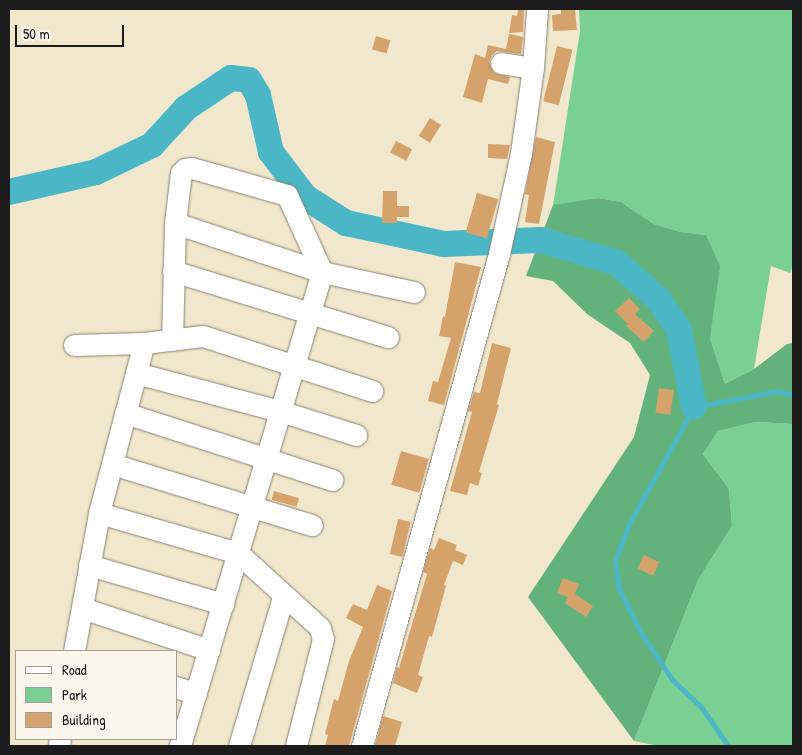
<!DOCTYPE html>
<html>
<head>
<meta charset="utf-8">
<style>
	body { margin:0 }
	#map { position:relative; width:802px; height:755px; overflow:hidden; background:#f1e7cc; font-family:"Patrick Hand",sans-serif }
	div>[style] { position:absolute }
	.green>* { inset:0; background:#7acf92 }
	.forest>* { inset:0; background:#63b27c }
	.stream>* { height:4.5px; margin:-2.25px; padding:0 2.25px; transform-origin:2.25px; border-radius:2.25px; background:#4bb7c6 }
	.river>* { height:26px; margin:-13px; padding:0 13px; transform-origin:13px; border-radius:13px; background:#4bb7c6 }
	.building>* { inset:0; background:#d6a26c; transform-origin:0 0 }
	.roads { filter:drop-shadow(0 0 1px #868274) drop-shadow(0 0 1px #868274) }
	.minor>* { height:21px; margin:-10.5px; padding:0 10.5px; transform-origin:10.5px; border-radius:10.5px; background:#fff }
	span { translate:-50% -50%; white-space:nowrap; text-align:center; line-height:1.15; -webkit-text-stroke:4.5px #fbf7ec; paint-order:stroke }
	.frame { position:absolute; inset:0; border:10px solid #1c1c1c; pointer-events:none }
	.legend { position:absolute; left:15px; top:650px; width:162px; height:90px; box-sizing:border-box; background:#fbf7ec; border:1px solid #a29f99; margin:0; padding:6px 9px; list-style:none; font-size:15px; color:#1c1c1c }
	.legend li { display:flex; align-items:center; gap:10px; height:25px }
	.legend b { width:25px; border:1px solid #a29f99 }
	.scale { position:absolute; left:15px; top:25px; width:109px; height:22px; box-sizing:border-box; border:2px solid #1c1c1c; border-top:0; padding-left:6px; font-size:15px; line-height:18px; white-space:nowrap; color:#1c1c1c; -webkit-text-stroke:4px #fbf7ec; paint-order:stroke }
</style>
</head>
<body>
<div id="map">
	<div class="green">
		<i style="clip-path:polygon(579px 9px,793px 9px,793px 266px,790px 273px,771px 266px,754px 369px,725px 384px,710px 338px,706px 235px,681px 232px,654px 224px,621px 202px,598px 198px,553px 206px,580px 31px)"></i>
		<i style="clip-path:polygon(756px 422px,793px 424px,793px 746px,659px 746px,634px 741px,698px 580px,732px 526px,729px 489px,703px 454px,718px 431px)"></i>
	</div>
	<div class="forest">
		<i style="clip-path:polygon(598px 198px,621px 202px,654px 224px,681px 232px,706px 235px,720px 266px,710px 338px,725px 384px,754px 369px,787px 344px,793px 343px,793px 424px,756px 422px,718px 431px,703px 454px,729px 489px,732px 526px,698px 580px,634px 741px,528px 597px,634px 437px,650px 375px,630px 343px,587px 314px,553px 281px,526px 276px,553px 205px)"></i>
	</div>
	<div class="stream">
		<i style="left:728px;top:746px;width:47px;rotate:-124.7deg"></i>
		<i style="left:701px;top:707px;width:38px;rotate:-137deg"></i>
		<i style="left:673px;top:681px;width:55px;rotate:-124deg"></i>
		<i style="left:642px;top:635px;width:51px;rotate:-116.6deg"></i>
		<i style="left:619px;top:589px;width:28px;rotate:-98deg"></i>
		<i style="left:615px;top:561px;width:40px;rotate:-69deg"></i>
		<i style="left:629px;top:524px;width:134px;rotate:-60.9deg"></i>
		<i style="left:694px;top:407px;width:86px;rotate:-10.8deg"></i>
		<i style="left:778px;top:391px;width:16px;rotate:15deg"></i>
	</div>
	<div class="river">
		<i style="left:9px;top:192px;width:89px;rotate:-12.9deg"></i>
		<i style="left:96px;top:172px;width:62px;rotate:-25.7deg"></i>
		<i style="left:152px;top:145px;width:50px;rotate:-47.4deg"></i>
		<i style="left:186px;top:108px;width:54px;rotate:-33.7deg"></i>
		<i style="left:231px;top:78px;width:18px;rotate:6deg"></i>
		<i style="left:249px;top:80px;width:17px;rotate:59deg"></i>
		<i style="left:258px;top:95px;width:58px;rotate:77.2deg"></i>
		<i style="left:271px;top:152px;width:56px;rotate:52.9deg"></i>
		<i style="left:305px;top:197px;width:49px;rotate:32.4deg"></i>
		<i style="left:346px;top:223px;width:100px;rotate:12.1deg"></i>
		<i style="left:444px;top:244px;width:97px;rotate:-2.4deg"></i>
		<i style="left:541px;top:240px;width:79px;rotate:16.8deg"></i>
		<i style="left:617px;top:263px;width:56px;rotate:41.4deg"></i>
		<i style="left:659px;top:300px;width:36px;rotate:56deg"></i>
		<i style="left:679px;top:330px;width:78px;rotate:79deg"></i>
	</div>
	<div class="building">
		<i style="clip-path:polygon(518px 9px,524px 9px,523px 32px,509px 33px,512px 15px,517px 16px)"></i>
		<i style="clip-path:polygon(561px 9px,575px 9px,577px 30px,553px 31px,552px 15px,561px 14px)"></i>
		<i style="clip-path:polygon(509px 34px,523px 37px,521px 54px,497px 51px,492px 55px,489px 62px,494px 73px,510px 77px,508px 84px,488px 79px,482px 103px,463px 97px,475px 54px,485px 58px,488px 45px,506px 49px)"></i>
		<i style="left:376px;top:36px;width:15px;height:14px;rotate:16deg"></i>
		<i style="left:557px;top:46px;width:16px;height:57px;rotate:14deg"></i>
		<i style="left:430px;top:118px;width:13px;height:21px;rotate:32deg"></i>
		<i style="clip-path:polygon(536px 137px,555px 142px,539px 224px,525px 222px,529px 195px,525px 194px)"></i>
		<i style="left:396px;top:141px;width:18px;height:13px;rotate:27deg"></i>
		<i style="clip-path:polygon(488px 144px,510px 145px,507px 159px,488px 158px)"></i>
		<i style="clip-path:polygon(383px 191px,397px 191px,397px 206px,409px 206px,409px 217px,397px 217px,397px 223px,382px 223px)"></i>
		<i style="left:477px;top:193px;width:22px;height:41px;rotate:16deg"></i>
		<i style="clip-path:polygon(455px 262px,481px 267px,444px 405px,428px 401px,433px 381px,438px 382px,451px 338px,439px 336px,443px 316px,445px 317px)"></i>
		<i style="clip-path:polygon(629px 298px,640px 309px,635px 314px,654px 331px,644px 342px,626px 326px,628px 324px,615px 311px)"></i>
		<i style="clip-path:polygon(492px 343px,511px 348px,497px 404px,499px 405px,479px 472px,482px 473px,478px 486px,470px 483px,467px 495px,450px 491px,472px 412px,468px 411px,474px 392px,480px 393px)"></i>
		<i style="left:659px;top:388px;width:15px;height:25px;rotate:8deg"></i>
		<i style="left:401px;top:451px;width:29px;height:35px;rotate:16deg"></i>
		<i style="left:274px;top:491px;width:26px;height:9px;rotate:16deg"></i>
		<i style="left:398px;top:519px;width:13px;height:36px;rotate:13deg"></i>
		<i style="clip-path:polygon(439px 538px,457px 545px,455px 550px,467px 555px,463px 565px,453px 561px,444px 585px,446px 586px,432px 637px,429px 636px,418px 675px,423px 677px,417px 693px,393px 683px,397px 667px,399px 668px,427px 574px,423px 572px,430px 548px,434px 550px)"></i>
		<i style="left:644px;top:555px;width:17px;height:15px;rotate:25deg"></i>
		<i style="clip-path:polygon(563px 578px,579px 584px,575px 594px,593px 606px,586px 617px,565px 603px,568px 597px,557px 593px)"></i>
		<i style="clip-path:polygon(377px 585px,392px 591px,349px 746px,325px 746px,328px 735px,325px 734px,334px 699px,338px 701px,349px 661px,363px 627px,346px 618px,353px 604px,367px 610px)"></i>
		<i style="clip-path:polygon(383px 716px,402px 722px,395px 746px,375px 746px)"></i>
	</div>
	<div class="roads">
		<div class="minor">
			<i style="left:501px;top:63px;width:32px;rotate:9deg"></i>
			<i style="left:175px;top:223px;width:155px;rotate:18.4deg"></i>
			<i style="left:322px;top:272px;width:94px;rotate:12.3deg"></i>
			<i style="left:173px;top:271px;width:225px;rotate:17.1deg"></i>
			<i style="left:172px;top:340px;width:117px;rotate:-88.5deg"></i>
			<i style="left:175px;top:223px;width:50px;rotate:-83.2deg"></i>
			<i style="left:181px;top:173px;width:6px;rotate:-45deg"></i>
			<i style="left:185px;top:169px;width:7px;rotate:-8deg"></i>
			<i style="left:192px;top:168px;width:99px;rotate:15.9deg"></i>
			<i style="left:287px;top:195px;width:85px;rotate:65.6deg"></i>
			<i style="left:322px;top:272px;width:495px;rotate:106.7deg"></i>
			<i style="left:74px;top:345px;width:70px;rotate:-1.6deg"></i>
			<i style="left:144px;top:343px;width:59px;rotate:-6.8deg"></i>
			<i style="left:203px;top:336px;width:178px;rotate:18deg"></i>
			<i style="left:136px;top:373px;width:149px;rotate:14.8deg"></i>
			<i style="left:280px;top:411px;width:80px;rotate:17.5deg"></i>
			<i style="left:125px;top:413px;width:218px;rotate:17.9deg"></i>
			<i style="left:112px;top:464px;width:209px;rotate:17deg"></i>
			<i style="left:99px;top:513px;width:145px;rotate:16.1deg"></i>
			<i style="left:238px;top:553px;width:111px;rotate:42.4deg"></i>
			<i style="left:320px;top:628px;width:11px;rotate:75deg"></i>
			<i style="left:323px;top:639px;width:110px;rotate:104.2deg"></i>
			<i style="left:89px;top:565px;width:140px;rotate:16.2deg"></i>
			<i style="left:82px;top:608px;width:134px;rotate:18.3deg"></i>
			<i style="left:74px;top:651px;width:140px;rotate:-79.7deg"></i>
			<i style="left:99px;top:513px;width:176px;rotate:-75.2deg"></i>
			<i style="left:176px;top:687px;width:21px;rotate:19deg"></i>
			<i style="left:59px;top:746px;width:7px;rotate:-82deg"></i>
			<i style="left:239px;top:746px;width:155px;rotate:-73.5deg"></i>
			<i style="left:362px;top:746px;width:511px;rotate:-74.44deg"></i>
			<i style="left:499px;top:254px;width:103px;rotate:-77.7deg"></i>
			<i style="left:521px;top:153px;width:86px;rotate:-82deg"></i>
			<i style="left:533px;top:68px;width:59px;rotate:-86.1deg"></i>
		</div>
	</div>
	<div class="frame"></div>
	<ul class="legend">
	<li><b style="height:6px;background:#fff"></b>Road</li>
	<li><b style="height:14px;background:#7acf92"></b>Park</li>
	<li><b style="height:14px;background:#d6a26c"></b>Building</li>
	</ul>
	<div class="scale">50 m</div>
</div>
</body>
</html>
